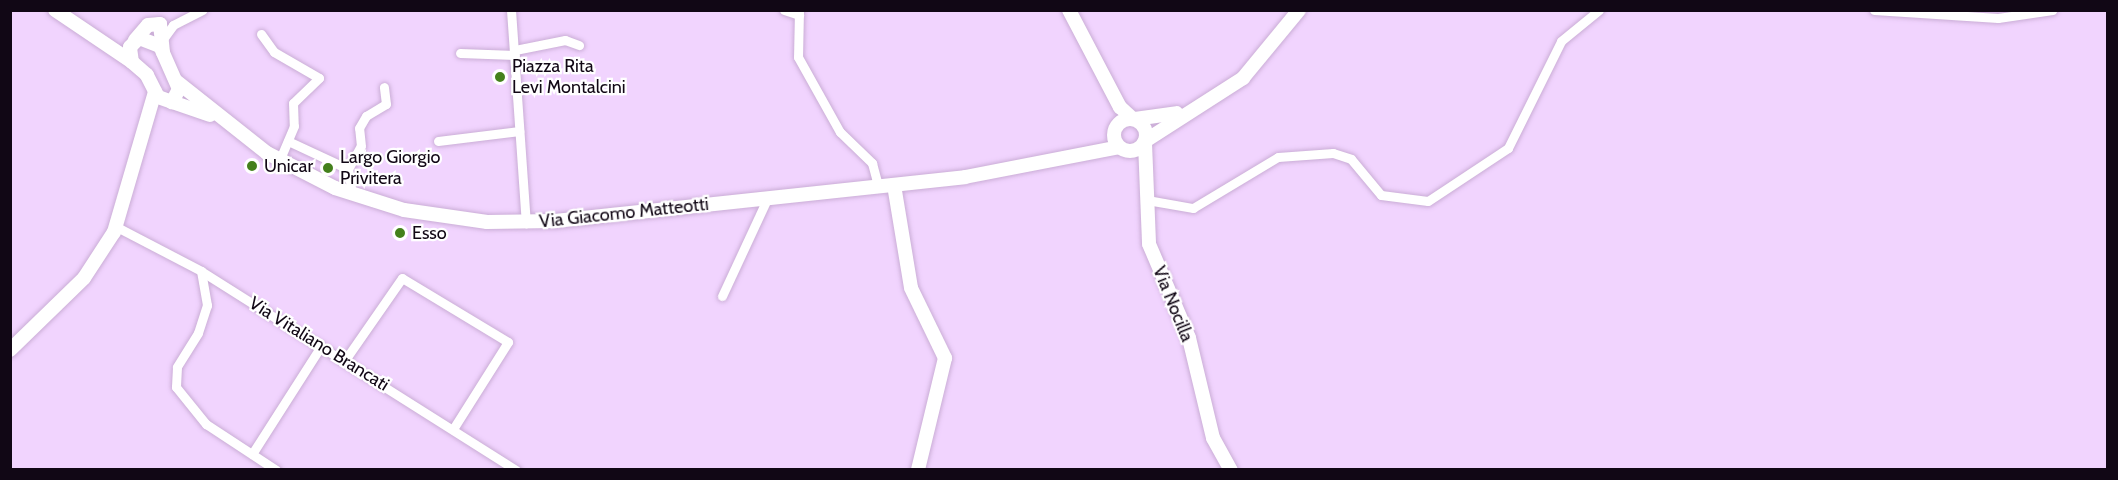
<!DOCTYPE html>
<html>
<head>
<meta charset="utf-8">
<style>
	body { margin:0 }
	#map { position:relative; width:2118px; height:480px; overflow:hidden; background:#f1d4fe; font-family:Cabin,sans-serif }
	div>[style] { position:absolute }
	.roads { filter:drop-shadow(0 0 2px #caadd6) drop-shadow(0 0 2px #caadd6) }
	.street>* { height:9px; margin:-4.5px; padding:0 4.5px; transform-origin:4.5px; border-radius:4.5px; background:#fff }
	.secondary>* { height:14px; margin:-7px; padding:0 7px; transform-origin:7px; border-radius:7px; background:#fff }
	.secondary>.ring { margin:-7px; padding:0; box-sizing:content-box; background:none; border:14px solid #fff; border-radius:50% }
	.dots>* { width:16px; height:16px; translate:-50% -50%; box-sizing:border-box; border:3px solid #fff; border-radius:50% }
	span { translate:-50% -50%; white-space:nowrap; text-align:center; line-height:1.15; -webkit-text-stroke:4.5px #fff; paint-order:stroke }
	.poi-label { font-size:18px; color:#110715 }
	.left { translate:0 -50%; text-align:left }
	.street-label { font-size:18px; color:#110715 }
	.frame { position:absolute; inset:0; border:12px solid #110715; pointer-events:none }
</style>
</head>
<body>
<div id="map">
	<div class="roads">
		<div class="street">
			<i style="left:511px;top:10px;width:214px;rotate:86deg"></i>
			<i style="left:784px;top:10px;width:16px;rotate:18deg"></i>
			<i style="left:799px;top:10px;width:47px;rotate:91.2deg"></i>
			<i style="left:798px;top:57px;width:86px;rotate:60.8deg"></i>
			<i style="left:840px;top:132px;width:45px;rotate:44.1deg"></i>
			<i style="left:872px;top:163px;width:24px;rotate:75deg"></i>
			<i style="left:1874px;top:10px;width:124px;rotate:3.7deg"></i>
			<i style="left:1998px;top:18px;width:55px;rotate:-8.4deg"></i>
			<i style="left:261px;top:34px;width:22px;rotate:54deg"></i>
			<i style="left:274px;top:52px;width:52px;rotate:30deg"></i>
			<i style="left:319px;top:78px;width:36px;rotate:136deg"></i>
			<i style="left:293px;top:103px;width:23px;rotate:88deg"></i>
			<i style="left:294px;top:126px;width:38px;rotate:113deg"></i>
			<i style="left:163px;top:39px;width:17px;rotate:-54deg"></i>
			<i style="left:173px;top:25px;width:33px;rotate:-27deg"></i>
			<i style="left:515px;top:50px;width:51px;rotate:-11.3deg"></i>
			<i style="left:565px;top:40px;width:15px;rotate:20deg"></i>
			<i style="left:460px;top:53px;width:55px;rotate:2.1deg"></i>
			<i style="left:288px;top:141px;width:66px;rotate:25deg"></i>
			<i style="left:348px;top:169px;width:25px;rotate:81deg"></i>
			<i style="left:438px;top:141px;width:82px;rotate:-7deg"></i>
			<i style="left:348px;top:169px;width:26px;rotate:-61deg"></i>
			<i style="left:361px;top:146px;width:18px;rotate:-96deg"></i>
			<i style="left:359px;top:128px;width:14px;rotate:-60deg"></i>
			<i style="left:366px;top:116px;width:23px;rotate:-31deg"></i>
			<i style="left:386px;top:104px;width:17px;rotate:-97deg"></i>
			<i style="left:1147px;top:200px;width:47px;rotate:9.9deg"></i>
			<i style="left:1193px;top:208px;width:99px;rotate:-31deg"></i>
			<i style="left:1278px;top:157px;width:55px;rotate:-4.2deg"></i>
			<i style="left:1333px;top:153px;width:19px;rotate:18deg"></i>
			<i style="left:1351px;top:159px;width:47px;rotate:50.2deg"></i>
			<i style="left:1381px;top:195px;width:47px;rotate:7.3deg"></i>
			<i style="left:1428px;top:201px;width:96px;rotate:-33.5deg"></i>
			<i style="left:1508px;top:148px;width:119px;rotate:-63.6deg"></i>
			<i style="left:1561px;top:41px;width:49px;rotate:-39.2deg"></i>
			<i style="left:117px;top:227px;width:95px;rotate:27.6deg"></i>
			<i style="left:201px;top:271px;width:373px;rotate:32.3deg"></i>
			<i style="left:201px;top:271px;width:35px;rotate:80deg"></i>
			<i style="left:207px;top:305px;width:29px;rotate:108deg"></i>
			<i style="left:198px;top:333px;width:40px;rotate:122deg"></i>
			<i style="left:177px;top:367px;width:20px;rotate:93deg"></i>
			<i style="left:176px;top:387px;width:48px;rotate:51deg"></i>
			<i style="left:206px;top:424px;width:84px;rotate:33.3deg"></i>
			<i style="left:722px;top:296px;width:109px;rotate:-65.1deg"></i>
			<i style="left:345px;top:360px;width:100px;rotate:-55.2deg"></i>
			<i style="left:402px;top:278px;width:124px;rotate:31.1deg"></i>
			<i style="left:508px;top:342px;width:103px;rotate:122.3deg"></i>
			<i style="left:252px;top:454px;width:128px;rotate:-57.4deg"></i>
		</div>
		<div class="secondary">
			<i style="left:55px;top:10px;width:93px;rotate:34deg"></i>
			<i style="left:1069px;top:10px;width:110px;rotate:62.3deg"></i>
			<i style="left:1120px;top:107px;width:16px;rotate:43deg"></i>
			<i style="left:139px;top:38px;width:22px;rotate:21deg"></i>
			<i style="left:160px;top:46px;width:47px;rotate:66.2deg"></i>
			<i style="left:179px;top:89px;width:15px;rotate:118deg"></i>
			<i style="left:172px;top:102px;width:15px;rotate:-160deg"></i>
			<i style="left:158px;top:97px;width:25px;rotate:-117deg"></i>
			<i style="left:147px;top:75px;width:20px;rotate:-139deg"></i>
			<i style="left:132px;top:62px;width:15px;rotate:-98deg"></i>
			<i style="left:130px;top:47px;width:13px;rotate:-45deg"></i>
			<i style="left:135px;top:40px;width:20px;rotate:-49deg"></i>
			<i style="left:148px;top:25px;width:12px;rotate:-5deg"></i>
			<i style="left:160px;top:24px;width:29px;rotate:84deg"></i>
			<i style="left:176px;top:81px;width:116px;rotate:38.4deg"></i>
			<i style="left:267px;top:153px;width:76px;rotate:27.2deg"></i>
			<i style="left:335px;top:188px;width:72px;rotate:17.7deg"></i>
			<i style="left:404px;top:210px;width:84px;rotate:8.2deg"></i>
			<i style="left:487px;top:222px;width:68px;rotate:-0.8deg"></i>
			<i style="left:555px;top:221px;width:412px;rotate:-6.1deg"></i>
			<i style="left:965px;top:177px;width:157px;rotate:-11deg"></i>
			<i style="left:172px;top:102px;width:40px;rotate:18.9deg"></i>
			<i class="ring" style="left:1114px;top:119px;width:18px;height:18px"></i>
			<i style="left:1135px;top:119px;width:42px;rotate:-8.1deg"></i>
			<i style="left:1145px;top:141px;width:117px;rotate:-32.7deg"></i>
			<i style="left:1243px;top:78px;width:88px;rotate:-50.5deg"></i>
			<i style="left:1145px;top:143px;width:101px;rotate:87.7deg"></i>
			<i style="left:1149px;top:244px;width:102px;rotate:66.9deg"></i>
			<i style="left:1189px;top:338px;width:103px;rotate:76.5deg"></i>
			<i style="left:1213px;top:438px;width:37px;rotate:61deg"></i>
			<i style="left:894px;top:185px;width:104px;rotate:80.6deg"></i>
			<i style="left:911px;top:288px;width:78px;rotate:64.1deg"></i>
			<i style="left:945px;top:358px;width:115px;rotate:103.6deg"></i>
			<i style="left:10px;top:350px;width:103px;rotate:-44.2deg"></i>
			<i style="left:84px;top:278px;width:55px;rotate:-56.9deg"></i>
			<i style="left:114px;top:232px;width:146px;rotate:-73.7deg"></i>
		</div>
	</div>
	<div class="dots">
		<i style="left:500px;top:77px;background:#44801c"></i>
		<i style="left:252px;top:166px;background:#44801c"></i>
		<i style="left:328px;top:168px;background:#44801c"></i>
		<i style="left:400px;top:233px;background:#44801c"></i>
	</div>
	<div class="poi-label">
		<span class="left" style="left:512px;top:77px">Piazza Rita<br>Levi Montalcini</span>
		<span class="left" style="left:340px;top:168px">Largo Giorgio<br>Privitera</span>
		<span class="left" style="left:264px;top:166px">Unicar</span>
		<span class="left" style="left:412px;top:233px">Esso</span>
	</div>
	<div class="street-label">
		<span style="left:624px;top:213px;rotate:-6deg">Via Giacomo Matteotti</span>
		<span style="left:1173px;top:304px;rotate:68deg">Via Nocilla</span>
		<span style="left:319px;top:344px;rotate:32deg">Via Vitaliano Brancati</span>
	</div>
	<div class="frame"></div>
</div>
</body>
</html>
